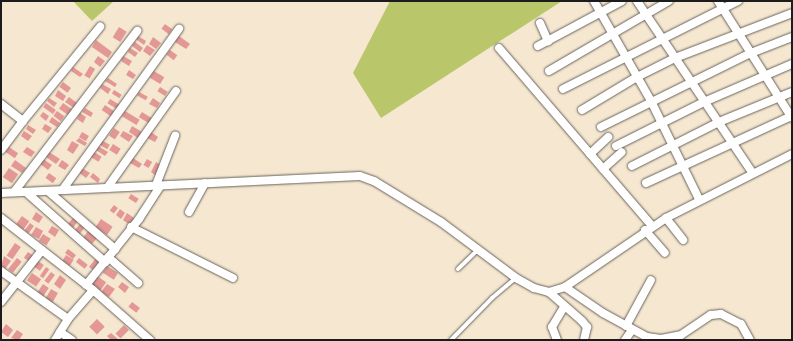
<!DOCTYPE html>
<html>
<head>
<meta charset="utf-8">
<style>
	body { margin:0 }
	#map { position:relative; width:793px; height:341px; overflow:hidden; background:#f5e7d0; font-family:"Patrick Hand",sans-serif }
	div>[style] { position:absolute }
	.green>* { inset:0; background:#b9c76a }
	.building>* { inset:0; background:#e39896; transform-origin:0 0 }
	.roads { filter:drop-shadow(0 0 1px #68635b) drop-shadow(0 0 1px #68635b) }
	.service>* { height:4px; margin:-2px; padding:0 2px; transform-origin:2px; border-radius:2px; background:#fff }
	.minor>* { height:8px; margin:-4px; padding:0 4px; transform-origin:4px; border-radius:4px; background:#fff }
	span { translate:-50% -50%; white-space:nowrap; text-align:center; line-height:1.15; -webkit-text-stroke:3px #fdfcf7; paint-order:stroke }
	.frame { position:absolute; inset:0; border:2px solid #1c1c1c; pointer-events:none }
</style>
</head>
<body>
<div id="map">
	<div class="green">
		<i style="clip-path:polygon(73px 1px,114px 1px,92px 21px)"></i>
		<i style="clip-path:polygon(390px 1px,562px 1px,381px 118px,353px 73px)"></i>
	</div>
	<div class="building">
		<i style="left:165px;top:24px;width:9px;height:6px;rotate:36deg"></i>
		<i style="left:119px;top:27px;width:9px;height:12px;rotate:32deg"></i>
		<i style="clip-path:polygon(138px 36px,146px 41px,144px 45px,136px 39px)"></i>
		<i style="clip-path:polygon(179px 36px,190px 44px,186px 49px,175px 42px)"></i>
		<i style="clip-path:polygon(153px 37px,161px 43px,156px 49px,149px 44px)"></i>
		<i style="clip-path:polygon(96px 40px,112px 52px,108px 58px,92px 47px)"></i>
		<i style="left:135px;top:42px;width:10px;height:5px;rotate:37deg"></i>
		<i style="clip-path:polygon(147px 45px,155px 50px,150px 56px,143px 51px)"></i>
		<i style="clip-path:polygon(130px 48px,138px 53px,135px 57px,128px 52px)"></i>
		<i style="left:170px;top:50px;width:9px;height:6px;rotate:36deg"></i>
		<i style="clip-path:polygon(98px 56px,105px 61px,100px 67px,94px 62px)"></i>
		<i style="clip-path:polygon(123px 56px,132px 61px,129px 66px,121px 61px)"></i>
		<i style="left:90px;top:66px;width:6px;height:11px;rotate:31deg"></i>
		<i style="clip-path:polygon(73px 67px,83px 74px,80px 77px,71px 71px)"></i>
		<i style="clip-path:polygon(129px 70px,136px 75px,133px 79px,126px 75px)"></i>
		<i style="left:154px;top:71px;width:12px;height:8px;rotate:31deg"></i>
		<i style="clip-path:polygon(108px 78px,117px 84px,115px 87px,105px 81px)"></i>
		<i style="left:63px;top:82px;width:10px;height:6px;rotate:37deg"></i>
		<i style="clip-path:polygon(102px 84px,111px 89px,108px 94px,100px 88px)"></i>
		<i style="left:160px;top:87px;width:9px;height:5px;rotate:32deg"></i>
		<i style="clip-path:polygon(58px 90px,66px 96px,63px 101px,55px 96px)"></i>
		<i style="left:114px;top:90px;width:9px;height:4px;rotate:32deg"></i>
		<i style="left:139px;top:92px;width:10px;height:4px;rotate:29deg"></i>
		<i style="clip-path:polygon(69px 97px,77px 103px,74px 108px,65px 102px)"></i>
		<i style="clip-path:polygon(49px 98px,57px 103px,54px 107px,47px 101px)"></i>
		<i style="clip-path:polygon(153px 98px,160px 103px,157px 108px,149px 104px)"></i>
		<i style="left:110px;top:99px;width:12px;height:5px;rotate:31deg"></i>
		<i style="left:46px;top:103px;width:12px;height:5px;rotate:35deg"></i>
		<i style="left:63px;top:103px;width:11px;height:7px;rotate:34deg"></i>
		<i style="left:105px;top:105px;width:11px;height:6px;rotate:34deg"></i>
		<i style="clip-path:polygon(85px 108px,93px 113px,91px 117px,82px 112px)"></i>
		<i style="left:57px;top:111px;width:9px;height:6px;rotate:36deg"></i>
		<i style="left:125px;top:111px;width:17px;height:6px;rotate:31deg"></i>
		<i style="clip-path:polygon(43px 112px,49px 116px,46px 121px,40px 116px)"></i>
		<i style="left:142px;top:112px;width:13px;height:6px;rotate:32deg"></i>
		<i style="clip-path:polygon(80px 113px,86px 117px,83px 123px,77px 119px)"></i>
		<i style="clip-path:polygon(52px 117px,60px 123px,57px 127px,49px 122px)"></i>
		<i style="clip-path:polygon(45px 124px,52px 128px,48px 133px,42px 129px)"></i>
		<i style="clip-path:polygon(28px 125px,36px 130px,33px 134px,26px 129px)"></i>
		<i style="clip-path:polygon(132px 126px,142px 132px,138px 138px,129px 132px)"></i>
		<i style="left:114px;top:128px;width:7px;height:9px;rotate:34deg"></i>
		<i style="clip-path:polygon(24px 131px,32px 136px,28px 141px,21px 136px)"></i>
		<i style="clip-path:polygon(123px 131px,133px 136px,129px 142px,120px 136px)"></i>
		<i style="left:82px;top:132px;width:8px;height:6px;rotate:30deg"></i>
		<i style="clip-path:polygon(151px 132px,158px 137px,155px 142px,147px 138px)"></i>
		<i style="clip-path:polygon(79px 138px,87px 143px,85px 146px,76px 141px)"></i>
		<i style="left:101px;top:140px;width:10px;height:5px;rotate:29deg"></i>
		<i style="clip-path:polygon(72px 141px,79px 145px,73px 154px,67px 150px)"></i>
		<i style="left:113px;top:144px;width:9px;height:7px;rotate:32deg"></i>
		<i style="clip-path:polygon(98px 146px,108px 152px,105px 156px,96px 150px)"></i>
		<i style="left:9px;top:147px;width:11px;height:6px;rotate:34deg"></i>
		<i style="clip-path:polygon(27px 147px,35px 152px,31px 157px,23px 152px)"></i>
		<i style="clip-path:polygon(49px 152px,60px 159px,56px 164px,46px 157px)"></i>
		<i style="left:94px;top:152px;width:9px;height:6px;rotate:32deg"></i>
		<i style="clip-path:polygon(133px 158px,142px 164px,139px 168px,130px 163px)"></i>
		<i style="clip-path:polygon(43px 159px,52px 165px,48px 170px,40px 164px)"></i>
		<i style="left:147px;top:159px;width:6px;height:7px;rotate:31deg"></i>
		<i style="clip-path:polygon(15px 160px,26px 168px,22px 173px,11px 166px)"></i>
		<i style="clip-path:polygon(62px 160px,69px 165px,65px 170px,58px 166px)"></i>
		<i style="clip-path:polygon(156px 162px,162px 166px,156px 176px,151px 172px)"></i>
		<i style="left:9px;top:168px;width:11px;height:11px;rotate:34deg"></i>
		<i style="clip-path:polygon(82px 168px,90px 173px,86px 178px,78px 172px)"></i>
		<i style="left:49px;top:173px;width:9px;height:6px;rotate:36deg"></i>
		<i style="clip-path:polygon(93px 173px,100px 179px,98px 183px,90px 177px)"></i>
		<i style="left:131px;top:194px;width:9px;height:5px;rotate:32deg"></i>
		<i style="left:114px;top:205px;width:5px;height:7px;rotate:37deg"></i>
		<i style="clip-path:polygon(120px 209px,125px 213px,121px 219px,116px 215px)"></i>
		<i style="clip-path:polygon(36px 212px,43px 217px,39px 223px,32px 219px)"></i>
		<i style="clip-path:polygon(127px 213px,134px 218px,130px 225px,123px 220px)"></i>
		<i style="left:22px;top:216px;width:9px;height:10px;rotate:36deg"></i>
		<i style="clip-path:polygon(73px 218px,78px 221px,72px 229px,67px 225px)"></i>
		<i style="left:101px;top:219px;width:14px;height:10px;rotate:34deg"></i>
		<i style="left:30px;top:223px;width:5px;height:9px;rotate:37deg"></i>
		<i style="left:80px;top:224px;width:6px;height:10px;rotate:39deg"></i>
		<i style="clip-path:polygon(52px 226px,59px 230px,55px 237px,48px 232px)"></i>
		<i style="clip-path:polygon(36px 227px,43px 231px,39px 239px,31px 235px)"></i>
		<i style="clip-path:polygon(88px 231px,97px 238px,92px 244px,83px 238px)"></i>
		<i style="left:43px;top:234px;width:9px;height:8px;rotate:32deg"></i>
		<i style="left:15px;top:243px;width:7px;height:15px;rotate:34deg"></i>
		<i style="left:68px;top:249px;width:10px;height:5px;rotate:37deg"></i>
		<i style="left:28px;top:252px;width:9px;height:7px;rotate:36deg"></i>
		<i style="left:66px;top:255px;width:9px;height:7px;rotate:32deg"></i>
		<i style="clip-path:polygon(4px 256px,11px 261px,5px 269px,1px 266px)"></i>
		<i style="left:17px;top:258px;width:6px;height:14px;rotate:39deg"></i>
		<i style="left:79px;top:258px;width:11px;height:5px;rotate:38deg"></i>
		<i style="clip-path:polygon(96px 258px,101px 261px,95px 271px,89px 267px)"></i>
		<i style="left:38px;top:261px;width:7px;height:7px;rotate:34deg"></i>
		<i style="left:107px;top:266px;width:13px;height:8px;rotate:32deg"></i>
		<i style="left:46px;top:267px;width:4px;height:11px;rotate:34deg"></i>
		<i style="left:51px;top:272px;width:5px;height:11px;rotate:37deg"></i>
		<i style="left:32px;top:273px;width:11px;height:9px;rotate:34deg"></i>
		<i style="clip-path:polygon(60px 275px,66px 280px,60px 289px,54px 284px)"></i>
		<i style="left:97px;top:276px;width:11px;height:10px;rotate:34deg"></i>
		<i style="clip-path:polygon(122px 282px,129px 287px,125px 293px,118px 287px)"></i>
		<i style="left:43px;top:284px;width:7px;height:10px;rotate:34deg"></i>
		<i style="clip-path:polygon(107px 284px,115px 289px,109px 297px,101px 292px)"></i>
		<i style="left:51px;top:289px;width:8px;height:12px;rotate:30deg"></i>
		<i style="left:132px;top:302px;width:10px;height:6px;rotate:37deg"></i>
		<i style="left:97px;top:319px;width:11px;height:11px;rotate:45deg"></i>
		<i style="clip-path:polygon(6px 324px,13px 330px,8px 337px,1px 332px)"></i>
		<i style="left:124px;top:325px;width:7px;height:12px;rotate:45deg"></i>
		<i style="clip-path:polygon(17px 330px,23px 334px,19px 340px,11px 338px)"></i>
		<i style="clip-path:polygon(111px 333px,119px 340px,111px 340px,107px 336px)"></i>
	</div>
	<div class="roads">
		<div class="service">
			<i style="left:458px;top:269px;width:28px;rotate:-44deg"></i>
			<i style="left:451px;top:340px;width:59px;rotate:-45.7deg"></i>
			<i style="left:492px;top:298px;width:31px;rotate:-40deg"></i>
		</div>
		<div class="minor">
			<i style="left:594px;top:1px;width:115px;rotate:60.3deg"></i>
			<i style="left:651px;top:101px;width:109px;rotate:63.9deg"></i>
			<i style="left:637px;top:1px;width:206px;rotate:56.1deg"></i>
			<i style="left:718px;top:1px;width:138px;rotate:57.7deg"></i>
			<i style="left:540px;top:23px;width:20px;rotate:66deg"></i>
			<i style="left:538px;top:46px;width:95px;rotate:-28.2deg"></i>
			<i style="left:499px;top:48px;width:235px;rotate:49.3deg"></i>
			<i style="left:549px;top:71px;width:139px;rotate:-30.3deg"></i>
			<i style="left:563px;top:89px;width:196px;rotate:-26.7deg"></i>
			<i style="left:1px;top:104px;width:28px;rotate:38deg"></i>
			<i style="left:23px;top:121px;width:36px;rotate:127deg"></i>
			<i style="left:582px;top:110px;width:64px;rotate:-31deg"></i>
			<i style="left:637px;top:77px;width:42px;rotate:-26.6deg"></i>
			<i style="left:675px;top:58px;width:125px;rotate:-21deg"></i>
			<i style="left:23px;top:121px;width:122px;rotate:-50.7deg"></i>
			<i style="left:601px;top:127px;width:167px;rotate:-26.3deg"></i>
			<i style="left:751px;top:53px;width:44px;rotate:-21.3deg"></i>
			<i style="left:616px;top:146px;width:98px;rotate:-26.6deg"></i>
			<i style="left:704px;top:102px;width:96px;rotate:-23.4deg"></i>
			<i style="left:590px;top:154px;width:25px;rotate:-43deg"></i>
			<i style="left:632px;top:166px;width:97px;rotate:-26.8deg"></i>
			<i style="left:719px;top:122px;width:79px;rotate:-22.3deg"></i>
			<i style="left:603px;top:169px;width:25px;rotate:-42deg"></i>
			<i style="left:646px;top:183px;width:161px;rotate:-24.7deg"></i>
			<i style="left:156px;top:185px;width:53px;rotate:-68.8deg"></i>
			<i style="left:107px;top:188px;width:119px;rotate:-54.6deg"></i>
			<i style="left:63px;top:189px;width:198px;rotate:-54.1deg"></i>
			<i style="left:48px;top:191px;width:89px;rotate:40.9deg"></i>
			<i style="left:14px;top:192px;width:203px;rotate:-52.6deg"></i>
			<i style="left:26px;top:192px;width:106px;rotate:41.5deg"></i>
			<i style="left:1px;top:193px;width:359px;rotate:-2.7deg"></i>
			<i style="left:360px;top:176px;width:15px;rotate:20deg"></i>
			<i style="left:374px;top:181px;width:79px;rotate:31.5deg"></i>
			<i style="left:441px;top:222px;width:94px;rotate:36.7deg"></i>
			<i style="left:516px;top:278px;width:21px;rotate:29deg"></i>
			<i style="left:534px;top:288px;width:16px;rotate:15deg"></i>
			<i style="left:549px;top:292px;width:17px;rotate:-17deg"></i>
			<i style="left:565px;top:287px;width:122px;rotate:-34.3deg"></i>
			<i style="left:666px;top:218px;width:141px;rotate:-26.9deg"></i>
			<i style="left:189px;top:212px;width:33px;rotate:-61deg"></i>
			<i style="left:1px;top:218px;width:117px;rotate:38deg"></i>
			<i style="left:93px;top:290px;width:76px;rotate:41.3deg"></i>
			<i style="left:666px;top:218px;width:28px;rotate:52deg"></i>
			<i style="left:131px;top:227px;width:114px;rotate:26.6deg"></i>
			<i style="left:645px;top:230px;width:30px;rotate:49deg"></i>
			<i style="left:108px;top:257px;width:40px;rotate:41deg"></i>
			<i style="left:1px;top:271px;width:82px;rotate:35.6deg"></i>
			<i style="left:86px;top:285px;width:85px;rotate:-51.2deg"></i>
			<i style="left:139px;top:219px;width:40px;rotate:-57.1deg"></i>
			<i style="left:565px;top:287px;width:46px;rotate:34.4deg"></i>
			<i style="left:603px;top:313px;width:50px;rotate:28.6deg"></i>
			<i style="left:647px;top:337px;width:14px;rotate:8deg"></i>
			<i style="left:661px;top:339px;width:20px;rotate:-11deg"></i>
			<i style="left:681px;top:335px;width:36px;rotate:-34deg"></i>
			<i style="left:711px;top:315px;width:10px;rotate:-6deg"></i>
			<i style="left:721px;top:314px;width:22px;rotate:27deg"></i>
			<i style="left:741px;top:324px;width:18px;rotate:61deg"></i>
			<i style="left:549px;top:292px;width:44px;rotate:41.3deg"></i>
			<i style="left:582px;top:321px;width:8px;rotate:50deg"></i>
			<i style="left:587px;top:327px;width:13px;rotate:103deg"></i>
			<i style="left:1px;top:302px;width:66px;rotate:-51.7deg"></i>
			<i style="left:626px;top:326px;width:52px;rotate:-61.5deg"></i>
			<i style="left:60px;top:332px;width:14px;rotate:34deg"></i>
			<i style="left:55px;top:340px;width:25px;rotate:-58deg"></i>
			<i style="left:68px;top:319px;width:38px;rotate:-49deg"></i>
			<i style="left:557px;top:340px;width:14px;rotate:-111deg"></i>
			<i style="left:552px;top:327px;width:23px;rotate:-59deg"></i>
			<i style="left:625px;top:340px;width:12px;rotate:-55deg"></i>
		</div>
	</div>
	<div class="frame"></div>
</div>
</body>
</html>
